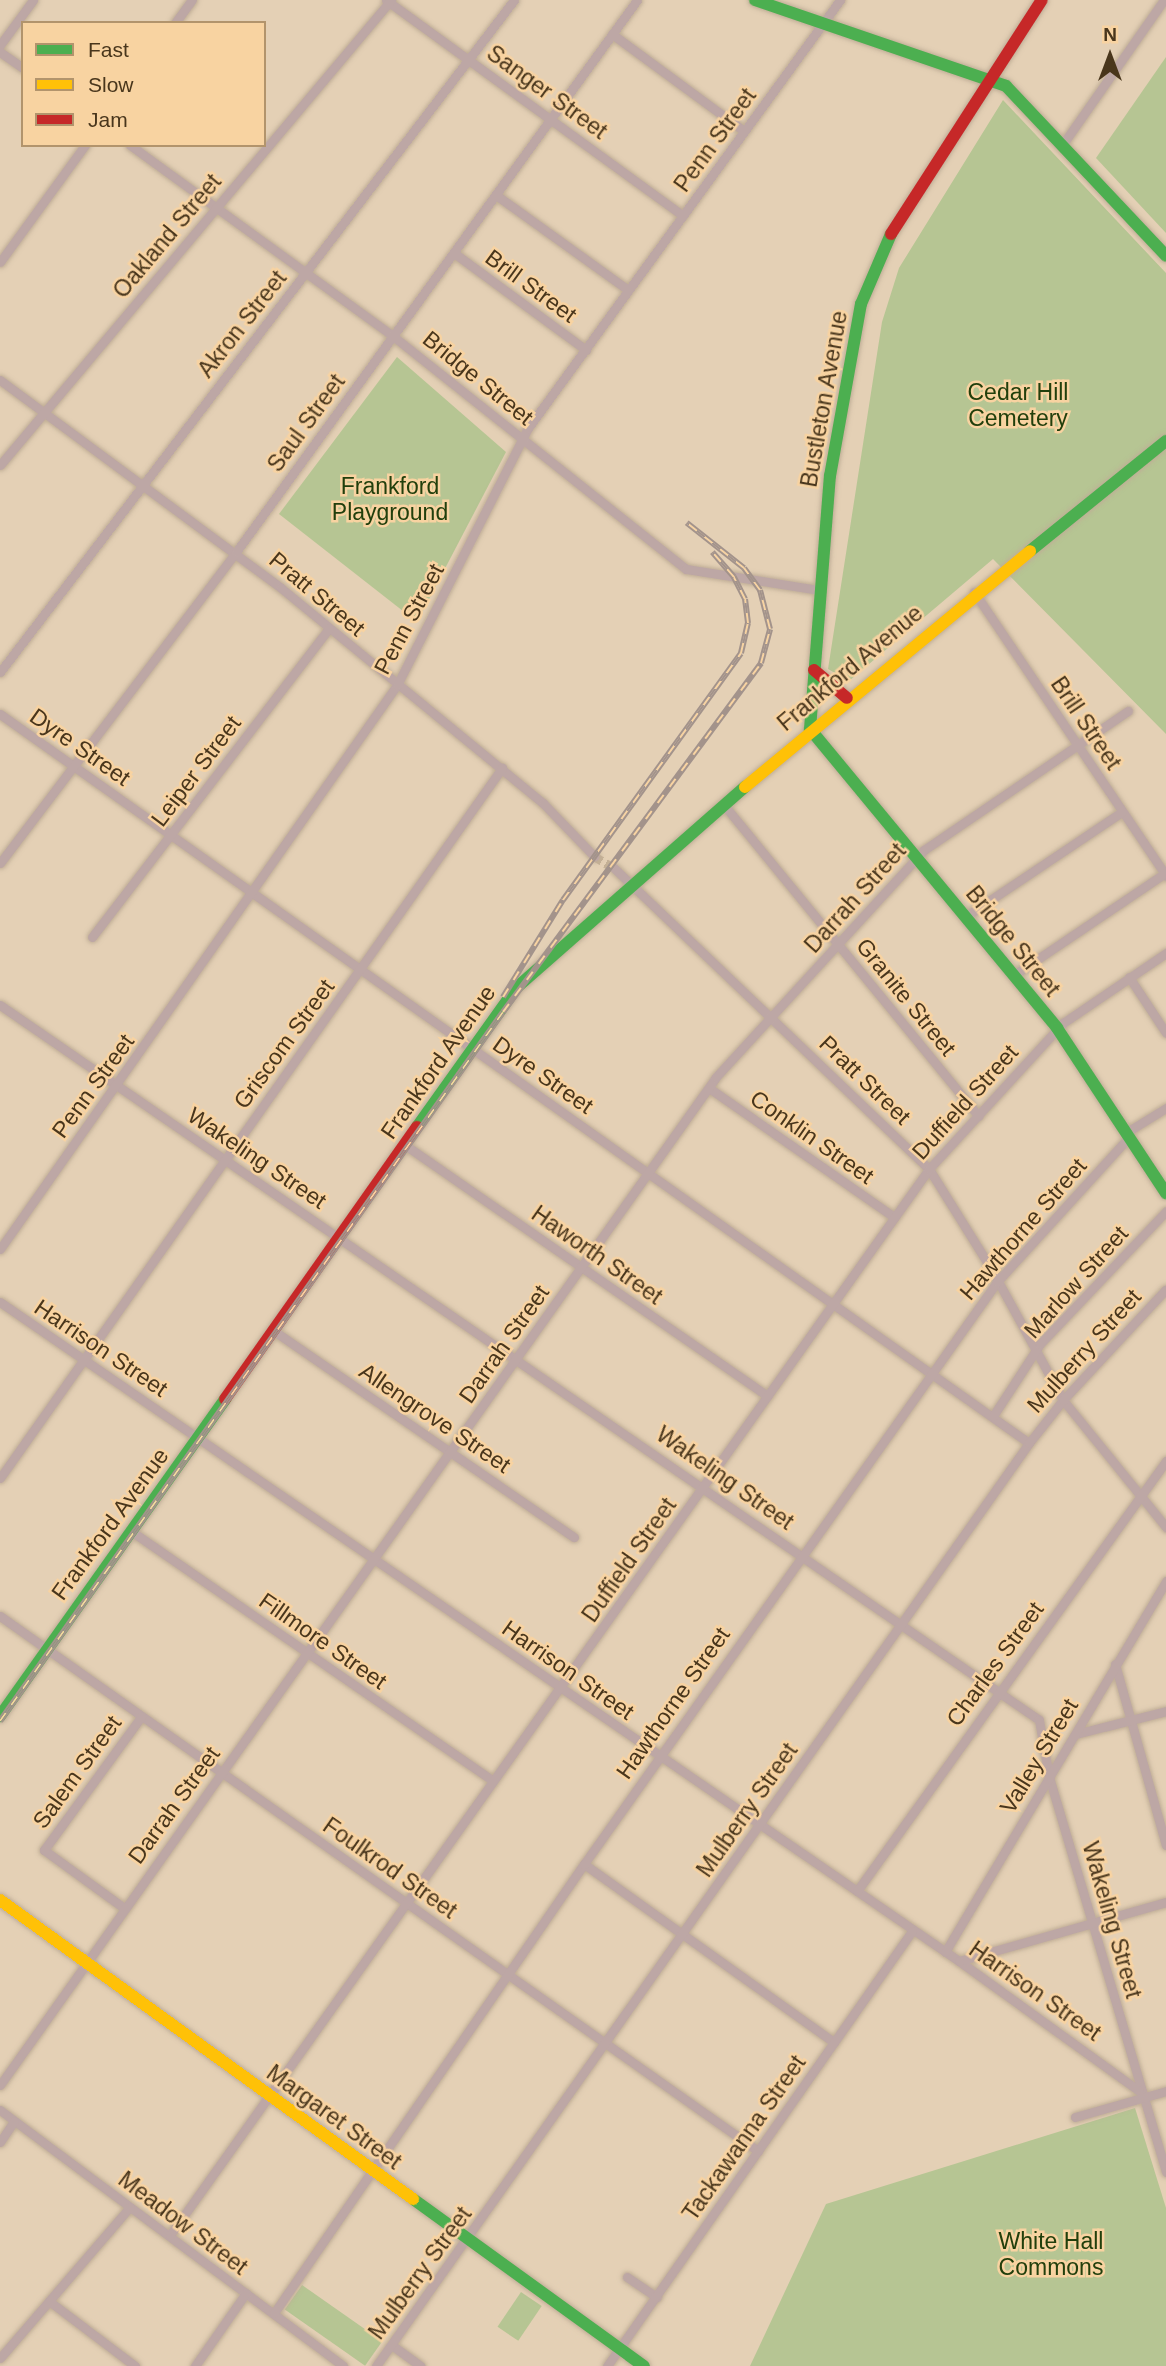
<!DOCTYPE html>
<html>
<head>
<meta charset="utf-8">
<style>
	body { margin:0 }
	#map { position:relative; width:1166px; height:2366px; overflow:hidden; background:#e4d0b5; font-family:Helvetica,sans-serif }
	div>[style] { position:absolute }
	.green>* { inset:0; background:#b6c593; transform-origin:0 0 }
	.street-tunnel>* { height:9px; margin-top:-4.5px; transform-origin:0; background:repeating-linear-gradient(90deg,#c5b196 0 9px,transparent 0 13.5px) }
	.roads { filter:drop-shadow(0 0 2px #bfad96) drop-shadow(0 0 2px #bfad96) }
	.street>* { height:9px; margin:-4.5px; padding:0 4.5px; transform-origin:4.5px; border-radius:4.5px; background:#bda7a5 }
	.fast>* { height:12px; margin:-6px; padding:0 6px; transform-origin:6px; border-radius:6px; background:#4caf50 }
	.slow>* { height:12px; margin:-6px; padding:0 6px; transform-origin:6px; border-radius:6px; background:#ffc107 }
	.jam>* { height:12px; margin:-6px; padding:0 6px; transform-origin:6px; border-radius:6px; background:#c62828 }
	.rail>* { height:6px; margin-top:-3px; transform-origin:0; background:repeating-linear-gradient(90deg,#f8d3a1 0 10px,#a3938b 0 20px); box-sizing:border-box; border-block:2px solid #a3938b }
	span { translate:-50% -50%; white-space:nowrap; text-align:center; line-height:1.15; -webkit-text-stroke:5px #f8d3a1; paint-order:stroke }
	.street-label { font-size:23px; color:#49361c }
	.park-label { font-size:23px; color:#213f0c }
	.legend { position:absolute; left:21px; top:21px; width:245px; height:126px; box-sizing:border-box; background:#f8d3a1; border:2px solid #b2946c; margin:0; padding:9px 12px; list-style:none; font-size:21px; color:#49361c }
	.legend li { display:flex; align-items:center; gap:14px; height:35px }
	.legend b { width:35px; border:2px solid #b2946c }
	.north { position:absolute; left:1075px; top:21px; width:70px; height:70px; -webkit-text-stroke:5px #f8d3a1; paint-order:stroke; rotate:0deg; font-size:19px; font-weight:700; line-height:28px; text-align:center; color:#49361c }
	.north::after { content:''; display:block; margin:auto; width:24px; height:32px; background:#49361c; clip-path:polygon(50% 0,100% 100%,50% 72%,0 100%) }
</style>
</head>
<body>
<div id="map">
	<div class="green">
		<i style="clip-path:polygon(1166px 57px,1166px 233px,1096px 158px)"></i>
		<i style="clip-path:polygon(1003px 100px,1166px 273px,1166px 734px,993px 559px,849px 681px,828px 669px,882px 322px,899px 268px)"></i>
		<i style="clip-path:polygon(397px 357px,506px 452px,417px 622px,279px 514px)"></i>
		<i style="clip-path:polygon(1135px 2108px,1166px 2208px,1166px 2366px,750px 2366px,826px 2204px)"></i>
		<i style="left:302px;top:2285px;width:98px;height:30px;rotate:35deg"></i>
		<i style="left:521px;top:2292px;width:25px;height:42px;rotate:34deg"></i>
	</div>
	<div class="street-tunnel">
		<i style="left:594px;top:856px;width:23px;rotate:31deg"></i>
	</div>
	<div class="roads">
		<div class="street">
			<i style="left:386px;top:0;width:367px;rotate:36deg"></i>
			<i style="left:175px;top:23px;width:29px;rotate:-54deg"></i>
			<i style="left:612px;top:34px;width:164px;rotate:36.3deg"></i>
			<i style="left:0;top:45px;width:56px;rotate:-53.7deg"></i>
			<i style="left:0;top:52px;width:28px;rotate:35deg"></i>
			<i style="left:1063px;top:144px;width:176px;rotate:-55deg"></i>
			<i style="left:130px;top:145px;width:325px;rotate:36deg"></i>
			<i style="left:393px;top:336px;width:374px;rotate:38.5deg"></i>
			<i style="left:686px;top:569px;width:134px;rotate:9deg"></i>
			<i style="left:496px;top:195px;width:163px;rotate:35.7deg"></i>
			<i style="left:454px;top:253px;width:164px;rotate:36.3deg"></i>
			<i style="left:0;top:262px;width:145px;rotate:-54deg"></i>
			<i style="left:0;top:380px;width:350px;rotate:36.5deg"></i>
			<i style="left:281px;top:588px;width:339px;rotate:39.4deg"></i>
			<i style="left:543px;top:803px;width:74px;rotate:46.1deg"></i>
			<i style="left:0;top:465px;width:608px;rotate:-49.94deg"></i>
			<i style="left:974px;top:592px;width:343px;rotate:55.9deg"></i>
			<i style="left:0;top:672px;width:846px;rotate:-52.59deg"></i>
			<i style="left:0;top:714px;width:1261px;rotate:35.32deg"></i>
			<i style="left:724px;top:805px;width:402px;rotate:50.7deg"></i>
			<i style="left:0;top:863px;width:390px;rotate:-52.8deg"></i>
			<i style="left:236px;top:552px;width:682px;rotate:-54deg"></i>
			<i style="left:614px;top:868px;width:436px;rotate:43.7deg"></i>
			<i style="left:929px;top:1169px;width:121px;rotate:58.1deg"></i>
			<i style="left:993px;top:1272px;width:146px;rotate:61.3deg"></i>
			<i style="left:1063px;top:1400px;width:164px;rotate:51deg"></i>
			<i style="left:965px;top:917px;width:189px;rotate:-33.8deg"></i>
			<i style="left:92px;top:937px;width:389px;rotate:-52.5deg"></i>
			<i style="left:1014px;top:975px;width:181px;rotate:-34deg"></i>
			<i style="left:1129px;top:977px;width:67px;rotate:56.5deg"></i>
			<i style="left:0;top:1005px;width:1261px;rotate:34.53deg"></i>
			<i style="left:1039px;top:1720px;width:58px;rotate:80deg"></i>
			<i style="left:1049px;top:1777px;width:412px;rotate:73.5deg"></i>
			<i style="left:709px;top:1088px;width:226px;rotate:34.9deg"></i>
			<i style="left:1127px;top:1132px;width:46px;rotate:-31.6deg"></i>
			<i style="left:405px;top:1145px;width:441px;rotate:34.7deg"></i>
			<i style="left:0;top:1249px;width:690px;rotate:-54.86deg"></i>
			<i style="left:397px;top:685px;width:288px;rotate:-63deg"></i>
			<i style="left:528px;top:428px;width:530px;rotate:-53.91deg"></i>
			<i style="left:0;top:1302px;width:1164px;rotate:34.5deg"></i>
			<i style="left:959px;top:1961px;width:222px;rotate:35.8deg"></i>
			<i style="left:274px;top:1331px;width:364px;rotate:34.5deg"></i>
			<i style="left:993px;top:1416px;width:86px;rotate:-56.9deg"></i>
			<i style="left:1040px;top:1344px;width:183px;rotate:-46.5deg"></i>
			<i style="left:0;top:1478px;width:870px;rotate:-54.74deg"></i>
			<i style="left:131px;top:1531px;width:440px;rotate:34.6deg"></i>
			<i style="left:0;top:1616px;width:928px;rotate:35.21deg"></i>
			<i style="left:1115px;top:1664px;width:188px;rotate:74.3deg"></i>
			<i style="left:1076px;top:1734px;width:93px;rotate:-14.3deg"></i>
			<i style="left:584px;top:1864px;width:307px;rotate:35.5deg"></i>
			<i style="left:857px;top:1891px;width:530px;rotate:-54.3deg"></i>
			<i style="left:124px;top:1908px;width:99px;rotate:-144.1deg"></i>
			<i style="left:44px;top:1850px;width:165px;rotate:-53.9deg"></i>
			<i style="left:945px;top:1952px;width:432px;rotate:-59.2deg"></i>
			<i style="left:959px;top:1961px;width:215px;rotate:-15.9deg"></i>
			<i style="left:0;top:2085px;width:1236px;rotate:-54.61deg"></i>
			<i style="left:716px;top:1077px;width:308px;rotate:-47.5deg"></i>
			<i style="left:924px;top:850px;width:247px;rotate:-34.3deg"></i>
			<i style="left:0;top:2110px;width:428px;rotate:36.7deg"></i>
			<i style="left:1075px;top:2117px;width:95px;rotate:-15.9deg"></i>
			<i style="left:0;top:2142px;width:25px;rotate:-56deg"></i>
			<i style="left:170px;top:2235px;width:1309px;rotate:-54.55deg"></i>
			<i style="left:929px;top:1169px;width:198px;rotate:-47.5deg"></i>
			<i style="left:1063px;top:1023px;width:125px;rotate:-34.2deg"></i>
			<i style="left:627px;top:2277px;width:36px;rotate:34deg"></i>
			<i style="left:49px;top:2301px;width:108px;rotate:37.1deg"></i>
			<i style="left:274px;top:2313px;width:546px;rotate:-55.38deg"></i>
			<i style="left:584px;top:1864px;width:714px;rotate:-54.64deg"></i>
			<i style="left:997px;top:1282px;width:197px;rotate:-47.7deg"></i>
			<i style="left:393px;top:2346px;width:34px;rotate:36deg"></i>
			<i style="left:0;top:2358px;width:199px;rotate:-49.3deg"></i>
			<i style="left:195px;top:2366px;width:89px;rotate:-55.1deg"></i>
			<i style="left:376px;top:2366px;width:1131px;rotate:-54.72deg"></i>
			<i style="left:1029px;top:1443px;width:55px;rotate:-51.7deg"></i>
			<i style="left:1063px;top:1400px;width:151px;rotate:-47.1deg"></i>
			<i style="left:607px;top:2366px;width:531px;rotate:-54.96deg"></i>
		</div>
		<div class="fast">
			<i style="left:755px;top:0;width:265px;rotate:18.9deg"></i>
			<i style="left:1006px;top:86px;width:233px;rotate:46.7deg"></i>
			<i style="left:1030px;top:551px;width:175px;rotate:-39deg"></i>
			<i style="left:810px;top:729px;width:254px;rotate:-85.5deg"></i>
			<i style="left:830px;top:476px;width:175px;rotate:-79.8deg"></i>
			<i style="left:861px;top:304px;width:76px;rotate:-66.8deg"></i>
			<i style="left:810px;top:729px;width:388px;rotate:50.4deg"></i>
			<i style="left:1057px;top:1028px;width:198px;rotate:56.6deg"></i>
			<i style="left:417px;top:1127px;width:171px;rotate:-54.5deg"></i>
			<i style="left:516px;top:988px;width:305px;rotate:-41.3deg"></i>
			<i style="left:0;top:1716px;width:389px;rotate:-54.6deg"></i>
			<i style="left:413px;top:2199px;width:285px;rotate:35.9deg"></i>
		</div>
		<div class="slow">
			<i style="left:745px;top:787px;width:370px;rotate:-39.6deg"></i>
			<i style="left:0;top:1900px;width:510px;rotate:35.9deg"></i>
		</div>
		<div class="jam">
			<i style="left:891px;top:234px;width:278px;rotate:-57.2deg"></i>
			<i style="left:814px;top:670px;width:43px;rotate:40.3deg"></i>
			<i style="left:225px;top:1399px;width:333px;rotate:-54.8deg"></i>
		</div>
	</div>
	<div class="rail">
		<i style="left:503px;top:997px;width:114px;rotate:-58.3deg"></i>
		<i style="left:563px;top:900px;width:304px;rotate:-54.2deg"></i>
		<i style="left:741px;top:653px;width:31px;rotate:-77deg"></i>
		<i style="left:748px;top:623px;width:24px;rotate:-97deg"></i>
		<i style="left:745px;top:599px;width:25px;rotate:-117deg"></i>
		<i style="left:734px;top:577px;width:33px;rotate:-131deg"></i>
		<i style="left:0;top:1721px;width:869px;rotate:-54.65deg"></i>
		<i style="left:503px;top:1012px;width:434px;rotate:-53.5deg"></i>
		<i style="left:761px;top:663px;width:35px;rotate:-75deg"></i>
		<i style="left:770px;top:629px;width:40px;rotate:-104.4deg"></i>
		<i style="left:760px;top:590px;width:27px;rotate:-126deg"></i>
		<i style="left:744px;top:568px;width:73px;rotate:-141.7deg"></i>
	</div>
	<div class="street-label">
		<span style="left:547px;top:92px;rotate:36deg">Sanger Street</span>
		<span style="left:715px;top:140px;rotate:-54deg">Penn Street</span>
		<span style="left:167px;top:236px;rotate:-50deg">Oakland Street</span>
		<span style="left:531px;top:286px;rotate:36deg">Brill Street</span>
		<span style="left:242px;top:324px;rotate:-52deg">Akron Street</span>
		<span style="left:478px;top:378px;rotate:39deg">Bridge Street</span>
		<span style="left:824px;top:399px;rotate:-80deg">Bustleton Avenue</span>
		<span style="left:306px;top:423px;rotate:-54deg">Saul Street</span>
		<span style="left:317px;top:594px;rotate:40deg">Pratt Street</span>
		<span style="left:409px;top:619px;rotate:-62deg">Penn Street</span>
		<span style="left:850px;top:668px;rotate:-40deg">Frankford Avenue</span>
		<span style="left:1086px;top:723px;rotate:56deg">Brill Street</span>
		<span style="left:80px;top:747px;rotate:35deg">Dyre Street</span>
		<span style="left:196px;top:771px;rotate:-53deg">Leiper Street</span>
		<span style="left:855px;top:898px;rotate:-48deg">Darrah Street</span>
		<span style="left:1013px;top:941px;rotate:51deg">Bridge Street</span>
		<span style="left:906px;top:997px;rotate:51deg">Granite Street</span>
		<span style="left:284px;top:1044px;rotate:-54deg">Griscom Street</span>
		<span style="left:438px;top:1062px;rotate:-55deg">Frankford Avenue</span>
		<span style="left:543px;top:1075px;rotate:35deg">Dyre Street</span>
		<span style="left:865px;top:1080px;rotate:44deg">Pratt Street</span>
		<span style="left:93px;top:1086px;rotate:-54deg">Penn Street</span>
		<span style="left:965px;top:1102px;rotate:-48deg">Duffield Street</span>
		<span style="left:812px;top:1137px;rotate:35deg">Conklin Street</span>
		<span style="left:257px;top:1158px;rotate:34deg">Wakeling Street</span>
		<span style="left:1023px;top:1229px;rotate:-49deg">Hawthorne Street</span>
		<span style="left:597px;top:1255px;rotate:35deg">Haworth Street</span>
		<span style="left:1076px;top:1282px;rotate:-48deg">Marlow Street</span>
		<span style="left:504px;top:1344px;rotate:-55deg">Darrah Street</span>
		<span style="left:101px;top:1348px;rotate:34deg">Harrison Street</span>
		<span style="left:1084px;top:1351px;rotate:-48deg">Mulberry Street</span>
		<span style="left:435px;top:1418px;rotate:34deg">Allengrove Street</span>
		<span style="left:725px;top:1478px;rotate:35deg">Wakeling Street</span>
		<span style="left:110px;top:1524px;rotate:-54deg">Frankford Avenue</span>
		<span style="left:629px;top:1560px;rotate:-55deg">Duffield Street</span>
		<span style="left:323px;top:1641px;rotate:35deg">Fillmore Street</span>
		<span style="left:995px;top:1664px;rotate:-54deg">Charles Street</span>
		<span style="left:568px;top:1670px;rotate:35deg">Harrison Street</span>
		<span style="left:673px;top:1703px;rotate:-55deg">Hawthorne Street</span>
		<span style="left:1039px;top:1756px;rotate:-59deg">Valley Street</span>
		<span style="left:77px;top:1772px;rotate:-54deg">Salem Street</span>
		<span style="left:174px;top:1805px;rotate:-54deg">Darrah Street</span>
		<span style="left:747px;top:1810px;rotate:-55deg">Mulberry Street</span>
		<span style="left:390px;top:1868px;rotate:35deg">Foulkrod Street</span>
		<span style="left:1112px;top:1920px;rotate:74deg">Wakeling Street</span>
		<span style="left:1035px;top:1991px;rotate:35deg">Harrison Street</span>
		<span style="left:334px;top:2117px;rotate:36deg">Margaret Street</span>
		<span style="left:744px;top:2138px;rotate:-55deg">Tackawanna Street</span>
		<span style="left:183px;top:2223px;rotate:37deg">Meadow Street</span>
		<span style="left:420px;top:2273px;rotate:-54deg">Mulberry Street</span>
	</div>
	<div class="park-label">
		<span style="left:1018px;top:405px">Cedar Hill<br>Cemetery</span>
		<span style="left:390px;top:499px">Frankford<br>Playground</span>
		<span style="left:1051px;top:2254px">White Hall<br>Commons</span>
	</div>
	<ul class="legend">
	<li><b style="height:9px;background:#4caf50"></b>Fast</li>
	<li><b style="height:9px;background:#ffc107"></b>Slow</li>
	<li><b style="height:9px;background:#c62828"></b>Jam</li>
	</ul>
	<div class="north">N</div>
</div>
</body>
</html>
